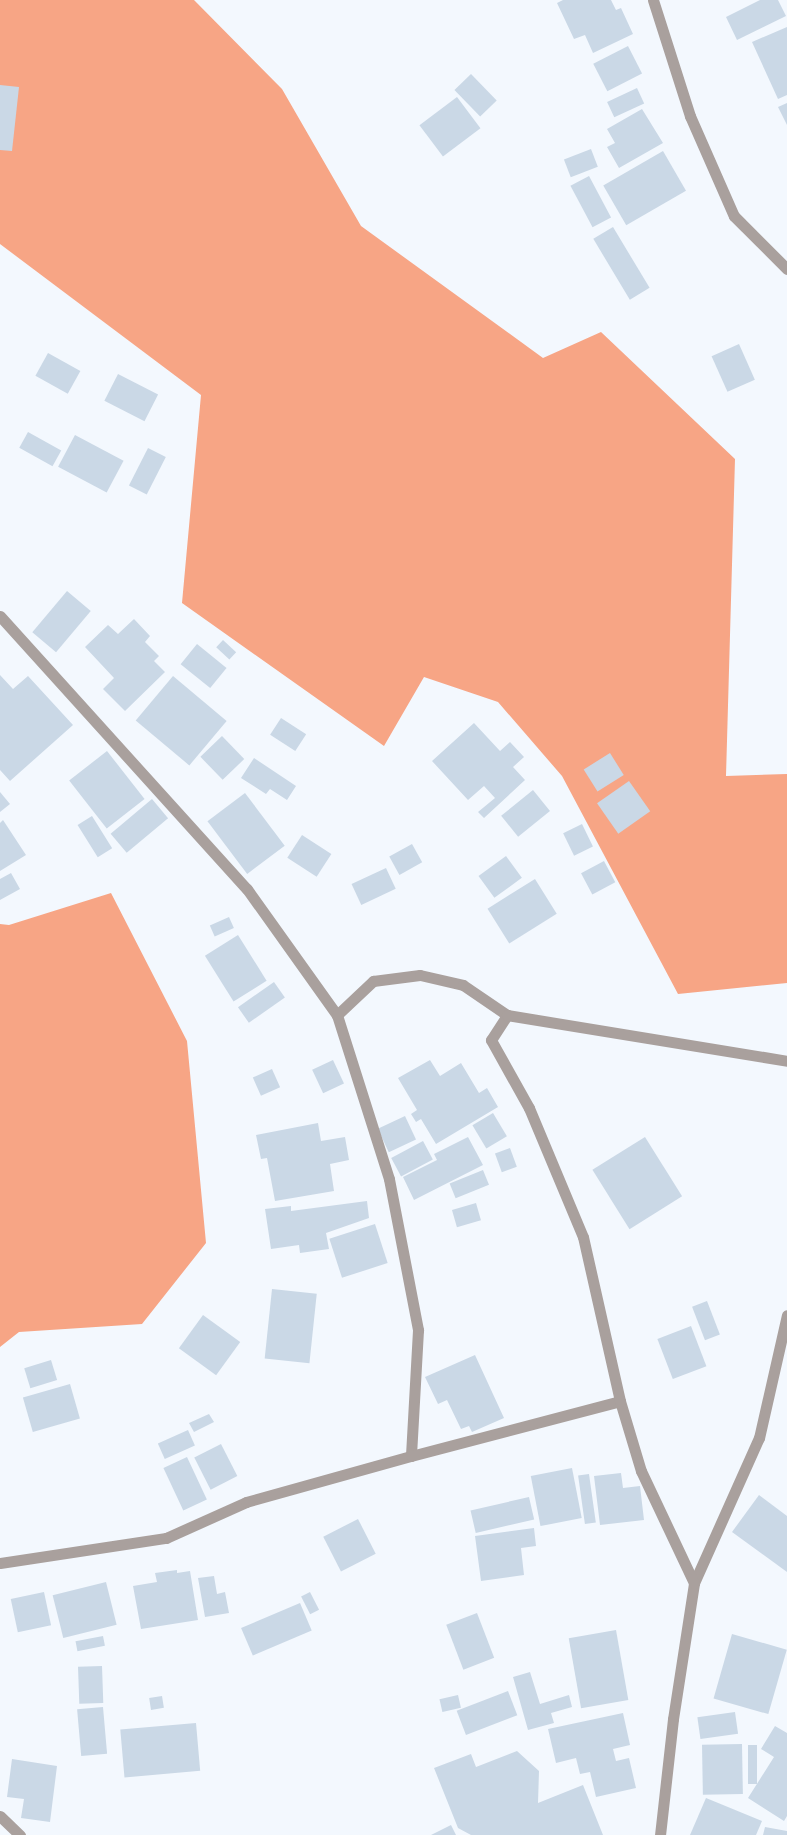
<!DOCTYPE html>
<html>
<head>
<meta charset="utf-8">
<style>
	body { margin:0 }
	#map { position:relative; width:787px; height:1835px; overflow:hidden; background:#f3f8fe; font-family:"Asap Condensed",sans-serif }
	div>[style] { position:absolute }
	.forest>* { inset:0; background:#f7a585 }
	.building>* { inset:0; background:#cad8e6; transform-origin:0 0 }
	.minor>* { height:11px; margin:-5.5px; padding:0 5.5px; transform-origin:5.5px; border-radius:5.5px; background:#a9a09d }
	.tertiary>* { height:11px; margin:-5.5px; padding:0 5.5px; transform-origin:5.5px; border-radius:5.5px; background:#a9a09d }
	span { translate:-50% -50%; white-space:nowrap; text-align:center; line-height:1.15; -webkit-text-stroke:3px #f3f8fe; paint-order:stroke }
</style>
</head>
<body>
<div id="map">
	<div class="forest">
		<i style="clip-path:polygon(0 0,194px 0,282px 89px,361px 226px,543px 358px,601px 332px,735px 459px,726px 776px,787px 774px,787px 983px,678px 994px,562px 776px,498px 702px,424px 677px,384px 746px,182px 603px,201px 395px,0 244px)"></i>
		<i style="clip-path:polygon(111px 893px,187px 1041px,206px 1243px,142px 1324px,19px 1332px,0 1347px,0 924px,9px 925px)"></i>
	</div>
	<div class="building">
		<i style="clip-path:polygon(563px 0,611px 0,616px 10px,621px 8px,633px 34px,593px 53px,585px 35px,574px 39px,557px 3px)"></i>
		<i style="clip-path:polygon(760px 0,778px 0,786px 16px,737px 40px,726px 17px)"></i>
		<i style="clip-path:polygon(787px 27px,787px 95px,778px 99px,752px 42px)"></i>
		<i style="left:628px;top:46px;width:31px;height:39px;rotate:63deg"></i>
		<i style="left:471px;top:74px;width:37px;height:23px;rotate:46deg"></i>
		<i style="clip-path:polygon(0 85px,19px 87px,12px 151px,0 150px)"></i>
		<i style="left:637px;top:88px;width:17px;height:33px;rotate:65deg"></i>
		<i style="left:457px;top:97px;width:39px;height:47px;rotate:53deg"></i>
		<i style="clip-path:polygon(787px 103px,787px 125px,778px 107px)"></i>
		<i style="clip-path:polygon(642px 109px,663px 143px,619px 168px,607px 147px,615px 143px,607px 129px)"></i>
		<i style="left:591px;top:149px;width:19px;height:29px;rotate:69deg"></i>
		<i style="left:663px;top:151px;width:46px;height:69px;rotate:60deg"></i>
		<i style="left:589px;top:176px;width:47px;height:21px;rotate:62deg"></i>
		<i style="left:613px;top:227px;width:71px;height:23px;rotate:59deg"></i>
		<i style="left:739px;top:344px;width:39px;height:30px;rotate:66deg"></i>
		<i style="left:48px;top:353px;width:37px;height:26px;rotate:29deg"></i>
		<i style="left:118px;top:374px;width:45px;height:30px;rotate:27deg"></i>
		<i style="left:28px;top:432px;width:38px;height:18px;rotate:29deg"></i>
		<i style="left:75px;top:435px;width:55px;height:36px;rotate:28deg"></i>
		<i style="left:148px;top:448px;width:20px;height:42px;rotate:27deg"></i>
		<i style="left:67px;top:591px;width:31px;height:54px;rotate:40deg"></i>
		<i style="clip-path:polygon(134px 619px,150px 636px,145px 642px,159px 656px,154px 661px,165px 672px,125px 711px,103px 689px,114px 678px,85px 647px,108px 625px,118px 634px)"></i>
		<i style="left:223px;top:640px;width:18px;height:10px;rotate:43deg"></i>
		<i style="left:197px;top:644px;width:38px;height:26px;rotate:39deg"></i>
		<i style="clip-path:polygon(0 675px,13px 689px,28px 676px,73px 725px,10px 781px,0 770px)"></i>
		<i style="left:173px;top:676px;width:70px;height:58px;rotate:40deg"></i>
		<i style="left:281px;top:718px;width:30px;height:20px;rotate:33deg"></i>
		<i style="clip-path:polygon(474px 723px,500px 751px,510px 742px,524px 757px,513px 767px,525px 780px,484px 818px,478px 812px,495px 798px,484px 786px,468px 800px,432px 761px)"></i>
		<i style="left:222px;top:736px;width:32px;height:30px;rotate:46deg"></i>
		<i style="left:107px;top:751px;width:61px;height:48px;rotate:52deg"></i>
		<i style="left:610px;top:753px;width:26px;height:31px;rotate:58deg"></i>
		<i style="clip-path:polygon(254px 758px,296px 786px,287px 800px,270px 789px,266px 794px,241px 778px)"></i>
		<i style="left:629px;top:781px;width:37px;height:39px;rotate:55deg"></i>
		<i style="left:533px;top:790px;width:27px;height:41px;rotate:51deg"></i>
		<i style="clip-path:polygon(0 792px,10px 804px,0 812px)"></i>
		<i style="left:245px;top:793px;width:66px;height:47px;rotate:53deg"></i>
		<i style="left:152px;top:799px;width:25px;height:54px;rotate:50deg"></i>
		<i style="left:92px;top:816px;width:38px;height:17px;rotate:58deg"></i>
		<i style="clip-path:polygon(3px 820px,26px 855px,0 871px,0 823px)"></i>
		<i style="left:582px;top:824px;width:25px;height:21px;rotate:64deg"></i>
		<i style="left:302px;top:835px;width:35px;height:27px;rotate:33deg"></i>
		<i style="left:412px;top:844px;width:21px;height:26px;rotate:61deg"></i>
		<i style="left:506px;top:856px;width:27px;height:34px;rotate:54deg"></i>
		<i style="left:604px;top:861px;width:24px;height:26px;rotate:62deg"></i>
		<i style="left:386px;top:868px;width:23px;height:38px;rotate:65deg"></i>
		<i style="clip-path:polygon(11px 873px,20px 889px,0 900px,0 879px)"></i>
		<i style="left:535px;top:879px;width:41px;height:56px;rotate:58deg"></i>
		<i style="left:229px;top:917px;width:12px;height:21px;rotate:66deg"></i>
		<i style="left:238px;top:935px;width:54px;height:39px;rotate:58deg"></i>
		<i style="left:274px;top:982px;width:19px;height:44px;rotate:55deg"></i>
		<i style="left:333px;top:1060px;width:26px;height:23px;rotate:65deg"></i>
		<i style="clip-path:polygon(430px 1060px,440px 1076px,461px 1063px,479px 1093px,487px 1088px,498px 1107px,436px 1144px,421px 1119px,416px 1122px,411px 1114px,417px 1110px,398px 1078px)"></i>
		<i style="left:272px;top:1069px;width:20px;height:21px;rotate:66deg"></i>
		<i style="left:493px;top:1113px;width:27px;height:24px;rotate:59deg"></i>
		<i style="left:405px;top:1116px;width:26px;height:30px;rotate:65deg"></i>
		<i style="clip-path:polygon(318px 1123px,321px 1141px,345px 1137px,349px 1160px,330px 1164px,334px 1191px,275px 1201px,267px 1158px,261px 1159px,256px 1135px)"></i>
		<i style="clip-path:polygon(468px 1137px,483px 1165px,414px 1200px,403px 1177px,437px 1160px,434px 1154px)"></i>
		<i style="left:645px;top:1137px;width:70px;height:62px;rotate:58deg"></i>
		<i style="left:423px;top:1141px;width:21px;height:36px;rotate:62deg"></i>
		<i style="left:510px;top:1148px;width:20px;height:16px;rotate:70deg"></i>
		<i style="left:483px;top:1170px;width:16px;height:36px;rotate:68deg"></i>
		<i style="clip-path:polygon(367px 1201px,369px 1218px,326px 1233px,329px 1249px,300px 1253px,299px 1245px,271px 1249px,265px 1209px,291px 1206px,291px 1211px)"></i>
		<i style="left:476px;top:1203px;width:18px;height:25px;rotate:74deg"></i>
		<i style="left:375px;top:1224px;width:41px;height:48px;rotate:72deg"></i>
		<i style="left:272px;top:1289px;width:45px;height:70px;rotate:6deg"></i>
		<i style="left:707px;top:1301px;width:36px;height:16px;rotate:69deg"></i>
		<i style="left:203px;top:1315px;width:46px;height:41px;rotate:36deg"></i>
		<i style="left:691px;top:1326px;width:43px;height:36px;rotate:69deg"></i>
		<i style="clip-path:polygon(475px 1355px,504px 1418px,472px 1432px,469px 1426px,461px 1429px,447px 1400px,438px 1404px,425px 1377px)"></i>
		<i style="left:51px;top:1360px;width:21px;height:28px;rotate:73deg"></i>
		<i style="left:70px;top:1384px;width:36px;height:49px;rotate:74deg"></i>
		<i style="clip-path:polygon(209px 1414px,214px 1422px,194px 1432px,189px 1423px)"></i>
		<i style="left:188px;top:1430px;width:17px;height:33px;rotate:66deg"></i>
		<i style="left:221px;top:1444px;width:36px;height:30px;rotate:63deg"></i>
		<i style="left:187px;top:1457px;width:47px;height:26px;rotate:65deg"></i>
		<i style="left:572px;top:1468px;width:51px;height:42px;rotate:79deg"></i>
		<i style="clip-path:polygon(621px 1473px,623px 1488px,640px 1486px,644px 1520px,600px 1525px,594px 1476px)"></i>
		<i style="left:589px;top:1474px;width:49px;height:11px;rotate:82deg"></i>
		<i style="clip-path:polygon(759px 1495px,787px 1516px,787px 1572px,732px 1532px)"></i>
		<i style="left:529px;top:1497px;width:23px;height:60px;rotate:77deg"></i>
		<i style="left:358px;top:1519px;width:39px;height:39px;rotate:63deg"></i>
		<i style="clip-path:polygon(534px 1528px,536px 1546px,521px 1548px,524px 1575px,481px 1581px,475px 1536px)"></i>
		<i style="clip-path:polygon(177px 1570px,177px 1573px,190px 1571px,198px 1620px,141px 1629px,133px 1586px,157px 1582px,155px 1573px)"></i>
		<i style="clip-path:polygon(214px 1576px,217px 1594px,225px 1592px,229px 1613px,205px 1617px,198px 1578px)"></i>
		<i style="left:106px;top:1582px;width:44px;height:55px;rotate:76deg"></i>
		<i style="left:44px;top:1592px;width:34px;height:34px;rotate:78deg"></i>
		<i style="left:310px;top:1592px;width:20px;height:10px;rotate:63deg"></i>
		<i style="left:300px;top:1603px;width:30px;height:64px;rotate:67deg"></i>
		<i style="left:477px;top:1613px;width:48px;height:33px;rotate:69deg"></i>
		<i style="left:616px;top:1630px;width:71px;height:48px;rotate:80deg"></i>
		<i style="left:732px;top:1634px;width:57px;height:67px;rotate:16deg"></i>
		<i style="left:103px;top:1636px;width:10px;height:28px;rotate:79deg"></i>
		<i style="left:102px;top:1666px;width:37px;height:24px;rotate:88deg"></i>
		<i style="clip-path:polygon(530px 1672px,540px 1704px,569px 1695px,572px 1707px,551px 1713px,554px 1723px,528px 1730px,513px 1677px)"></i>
		<i style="left:508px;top:1691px;width:26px;height:55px;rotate:69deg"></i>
		<i style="left:458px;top:1695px;width:13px;height:19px;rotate:77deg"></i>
		<i style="left:162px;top:1696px;width:12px;height:13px;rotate:81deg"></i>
		<i style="left:103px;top:1707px;width:47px;height:26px;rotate:85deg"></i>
		<i style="left:735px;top:1712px;width:22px;height:38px;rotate:82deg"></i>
		<i style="clip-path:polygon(623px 1713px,630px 1745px,613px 1749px,616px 1761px,629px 1758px,636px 1788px,596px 1797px,590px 1772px,580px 1774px,576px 1758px,556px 1763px,548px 1729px)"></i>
		<i style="left:196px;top:1723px;width:48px;height:76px;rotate:85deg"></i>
		<i style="clip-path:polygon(775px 1726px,787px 1733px,787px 1816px,784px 1821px,748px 1798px,774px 1757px,761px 1749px)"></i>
		<i style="left:742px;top:1744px;width:50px;height:40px;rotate:89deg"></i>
		<i style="left:748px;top:1745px;width:9px;height:39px"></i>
		<i style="clip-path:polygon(517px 1751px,539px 1771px,538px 1803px,583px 1785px,603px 1835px,471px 1835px,458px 1828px,434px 1768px,471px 1754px,476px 1767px)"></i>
		<i style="clip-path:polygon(12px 1759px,57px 1766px,50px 1822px,21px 1818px,24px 1799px,7px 1797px)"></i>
		<i style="clip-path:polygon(706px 1798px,762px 1821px,756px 1835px,690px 1835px)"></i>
		<i style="clip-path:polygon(451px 1825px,456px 1835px,431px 1835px)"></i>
		<i style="clip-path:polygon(765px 1827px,787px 1831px,787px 1835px,763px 1835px)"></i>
	</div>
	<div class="minor">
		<i style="left:653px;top:0;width:122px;rotate:72.3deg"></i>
		<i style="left:690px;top:116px;width:109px;rotate:66.3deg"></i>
		<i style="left:734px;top:216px;width:75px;rotate:45deg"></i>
		<i style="left:0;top:616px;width:368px;rotate:47.9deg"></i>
		<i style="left:247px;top:889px;width:155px;rotate:54.5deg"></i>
		<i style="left:337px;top:1015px;width:172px;rotate:72.4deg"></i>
		<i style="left:389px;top:1179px;width:154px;rotate:79.1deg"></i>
		<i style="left:418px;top:1330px;width:126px;rotate:93.2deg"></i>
		<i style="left:337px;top:1015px;width:50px;rotate:-43.4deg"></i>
		<i style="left:373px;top:981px;width:47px;rotate:-7.3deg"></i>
		<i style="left:420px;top:975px;width:44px;rotate:13.1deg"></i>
		<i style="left:463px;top:985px;width:53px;rotate:34.3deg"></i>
		<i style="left:694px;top:1583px;width:159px;rotate:-65.9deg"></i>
		<i style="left:759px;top:1438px;width:126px;rotate:-77.2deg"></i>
	</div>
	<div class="tertiary">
		<i style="left:0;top:1563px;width:168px;rotate:-8.6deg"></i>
		<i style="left:166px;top:1538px;width:88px;rotate:-24.2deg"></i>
		<i style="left:246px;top:1502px;width:171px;rotate:-15.6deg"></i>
		<i style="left:411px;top:1456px;width:216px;rotate:-14.7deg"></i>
		<i style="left:0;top:1816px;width:28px;rotate:44deg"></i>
		<i style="left:660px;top:1835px;width:117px;rotate:-83.6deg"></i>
		<i style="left:673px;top:1719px;width:138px;rotate:-81.2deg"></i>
		<i style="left:694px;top:1583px;width:124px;rotate:-115.3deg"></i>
		<i style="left:641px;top:1471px;width:73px;rotate:-106.7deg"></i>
		<i style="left:620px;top:1401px;width:168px;rotate:-102.7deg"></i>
		<i style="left:583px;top:1237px;width:140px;rotate:-112.7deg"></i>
		<i style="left:529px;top:1108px;width:78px;rotate:-119.2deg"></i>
		<i style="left:491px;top:1040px;width:30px;rotate:-57deg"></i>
		<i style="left:507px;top:1015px;width:284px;rotate:9.3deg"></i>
	</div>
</div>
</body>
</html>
